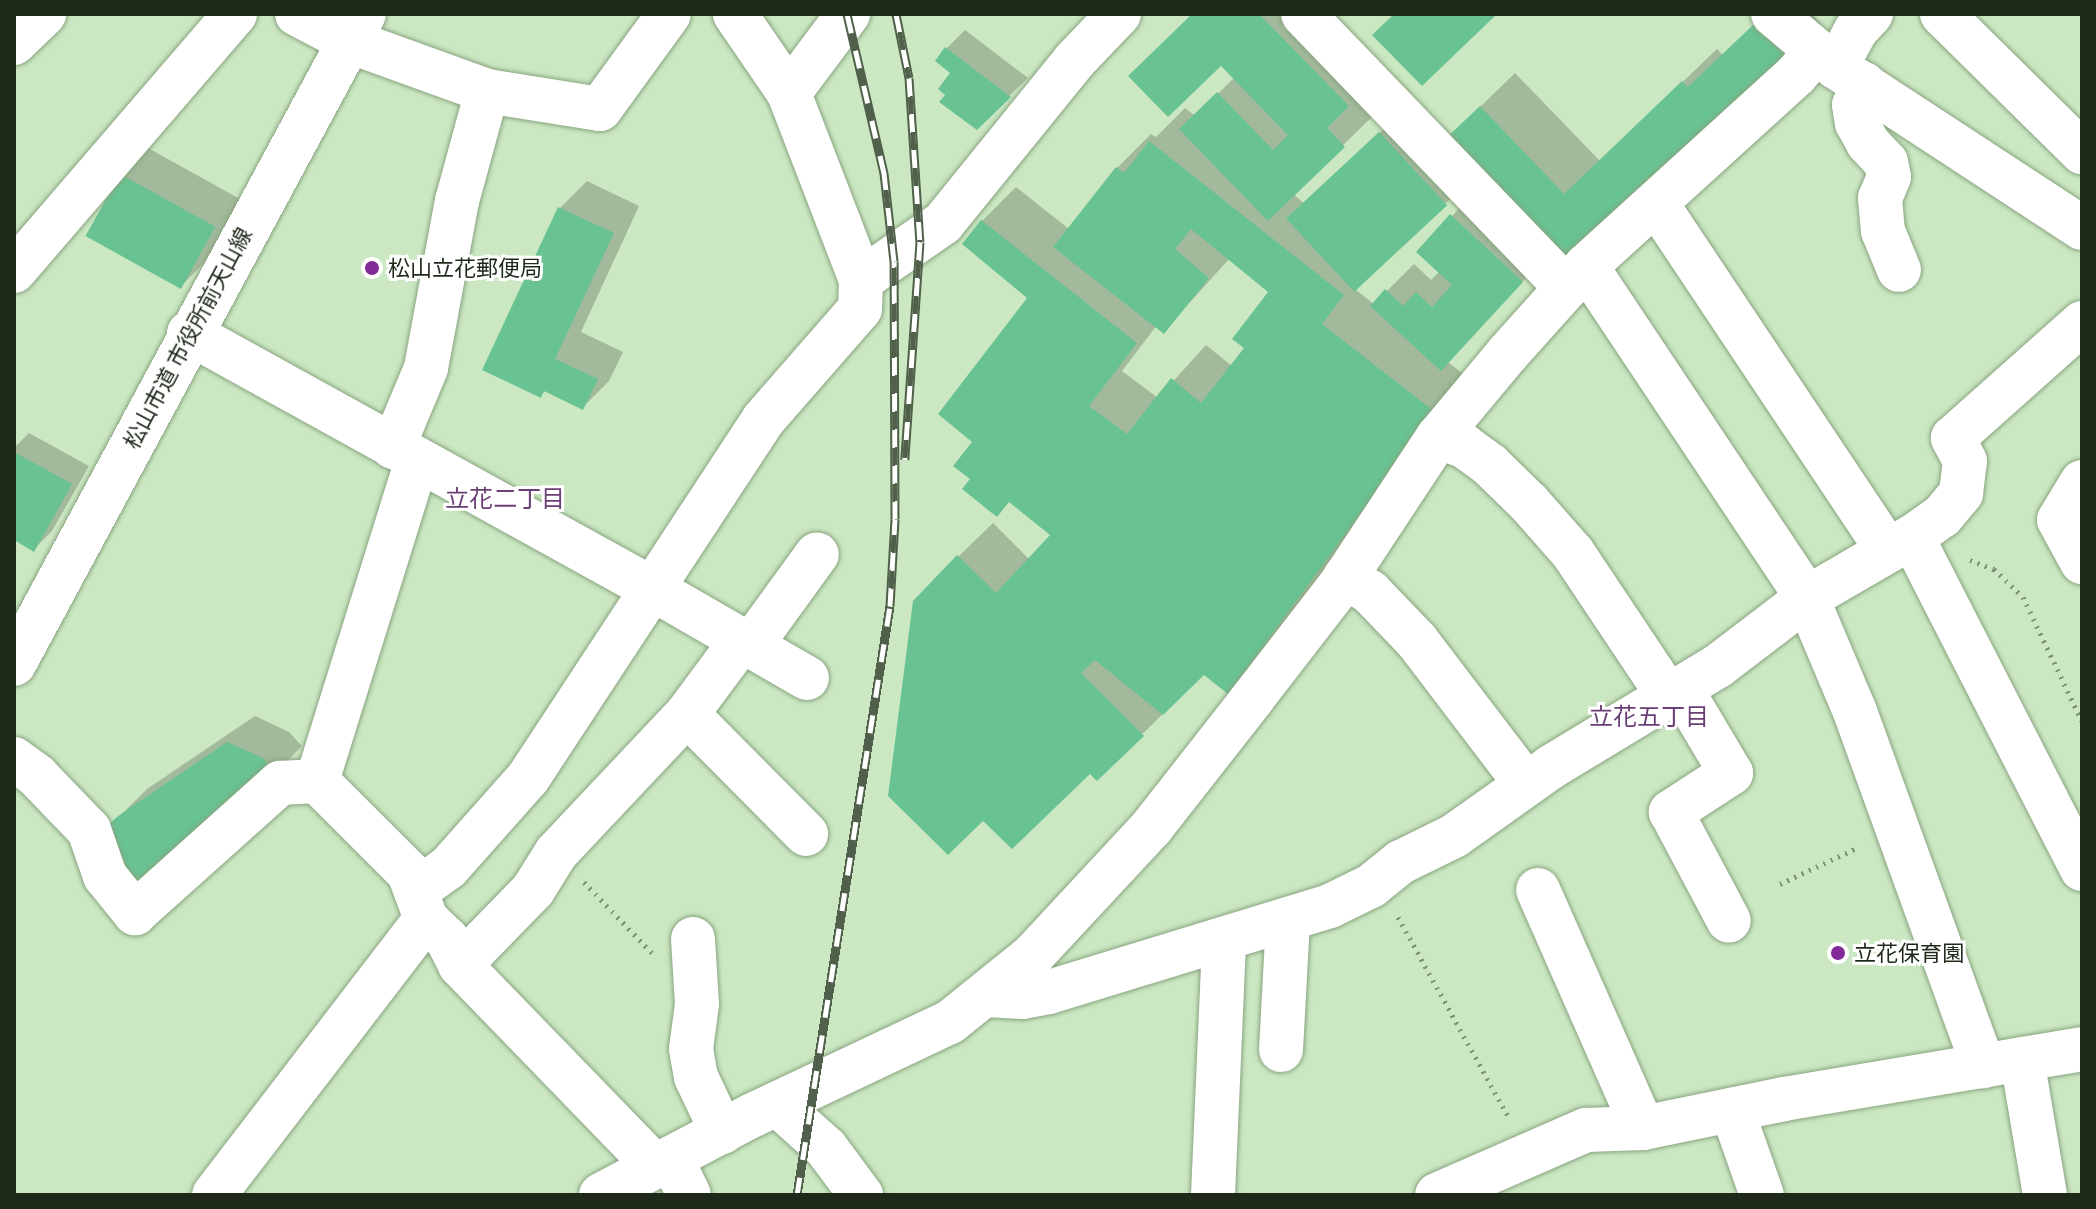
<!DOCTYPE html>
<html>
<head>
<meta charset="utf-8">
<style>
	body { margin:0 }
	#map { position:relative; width:2096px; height:1209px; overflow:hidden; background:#cbe8c2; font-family:Barlow,"Noto Sans JP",sans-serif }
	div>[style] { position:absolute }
	.shadow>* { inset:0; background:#0003 }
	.building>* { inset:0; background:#68c292; transform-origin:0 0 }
	.path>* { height:5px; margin-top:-2.5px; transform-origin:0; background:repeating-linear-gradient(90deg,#7e9478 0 2px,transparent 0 8px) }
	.roads { filter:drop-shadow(0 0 2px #89a480) drop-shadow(0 0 2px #89a480) }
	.minor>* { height:44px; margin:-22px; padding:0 22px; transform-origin:22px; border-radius:22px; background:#fff }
	.tertiary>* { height:44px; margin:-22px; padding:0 22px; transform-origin:22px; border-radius:22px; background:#fff }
	.rail>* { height:9px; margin-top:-4.5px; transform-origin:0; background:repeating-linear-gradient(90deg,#fff 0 18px,#50604a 0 36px); box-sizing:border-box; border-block:2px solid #50604a }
	.dots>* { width:22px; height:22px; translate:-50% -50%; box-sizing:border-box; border:4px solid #fff; border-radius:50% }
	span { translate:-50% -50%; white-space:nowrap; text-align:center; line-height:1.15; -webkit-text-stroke:6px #fff; paint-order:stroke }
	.poi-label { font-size:22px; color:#1e291a }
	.left { translate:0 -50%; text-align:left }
	.street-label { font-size:22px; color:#1e291a }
	.neighbourhood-label { font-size:24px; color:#6a3f76 }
	.frame { position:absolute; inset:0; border:16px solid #1e291a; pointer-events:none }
</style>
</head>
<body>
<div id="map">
	<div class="shadow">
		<i style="clip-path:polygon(evenodd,1193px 14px,1326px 14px,1378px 111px,1293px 194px,1306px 205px,1406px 107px,1442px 144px,1515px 73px,1600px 161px,1717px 49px,1723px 55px,1766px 14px,1812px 14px,1821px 24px,1787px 58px,1549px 253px,1448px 362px,1467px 377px,1262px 658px,1227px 692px,1204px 673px,1098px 778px,958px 557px,993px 523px,1030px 560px,1053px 535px,1010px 501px,973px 479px,975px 441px,1029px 297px,982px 221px,1016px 187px,1069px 229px,1117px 168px,1151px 134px,1156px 137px,1185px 108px,1195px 116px,1235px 77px,1193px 14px,1474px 176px,1478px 189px,1452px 216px,1440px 271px,1431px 280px,1414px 264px,1374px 304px,1356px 290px,1474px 176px,1193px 14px,1230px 258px,1271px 292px,1247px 347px,1232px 366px,1206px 345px,1158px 398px,1122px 371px,1157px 325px,1164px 331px,1230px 258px)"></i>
		<i style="clip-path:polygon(965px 30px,1028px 78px,977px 127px,948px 94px,953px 72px,947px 48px)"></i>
		<i style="clip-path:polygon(148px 148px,240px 199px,207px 260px,180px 287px,121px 175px)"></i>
		<i style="clip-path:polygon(587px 181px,639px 206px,581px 332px,623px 352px,609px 381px,583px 407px,546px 390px,541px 395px,560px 208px)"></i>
		<i style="clip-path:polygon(29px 433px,89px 466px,52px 531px,34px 549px,14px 538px,14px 448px)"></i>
		<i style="clip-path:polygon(255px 716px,289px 732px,302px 746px,275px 773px,102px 834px,147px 789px)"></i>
	</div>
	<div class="building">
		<i style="clip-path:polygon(1192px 14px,1259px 14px,1349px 106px,1327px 128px,1345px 147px,1268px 221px,1179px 129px,1217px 92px,1273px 150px,1288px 135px,1221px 66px,1168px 117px,1128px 76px)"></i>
		<i style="clip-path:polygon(1394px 14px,1497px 14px,1422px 86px,1372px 35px)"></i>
		<i style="clip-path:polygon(1754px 24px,1789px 59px,1565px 274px,1441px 143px,1480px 106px,1564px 194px,1682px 81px,1688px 87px)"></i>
		<i style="clip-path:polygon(945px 47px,1011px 97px,977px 130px,939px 102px,945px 95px,938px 89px,950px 73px,935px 61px)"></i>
		<i style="left:1379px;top:132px;width:100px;height:127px;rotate:47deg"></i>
		<i style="clip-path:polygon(1149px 141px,1344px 295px,1322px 324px,1435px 412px,1228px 694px,1204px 675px,1163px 715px,1095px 660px,1081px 673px,1144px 736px,1097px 781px,1090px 774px,1012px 849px,983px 821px,948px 855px,888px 796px,913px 601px,957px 555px,996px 593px,1050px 535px,1009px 502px,997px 517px,962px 489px,970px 479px,953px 466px,972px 442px,938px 414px,1027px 298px,962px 244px,981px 220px,1137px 343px,1089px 406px,1127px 434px,1171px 378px,1201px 403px,1244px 348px,1232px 339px,1268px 292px,1191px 229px,1175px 249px,1209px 278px,1164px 334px,1053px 247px,1116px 167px,1124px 173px)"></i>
		<i style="left:120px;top:174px;width:109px;height:71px;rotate:29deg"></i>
		<i style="clip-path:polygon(558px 207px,614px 233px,555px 359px,598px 379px,583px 410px,544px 391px,541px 398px,482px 370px)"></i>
		<i style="clip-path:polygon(1450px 214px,1523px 282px,1441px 371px,1370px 306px,1385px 289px,1403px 306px,1416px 292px,1432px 307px,1452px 285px,1416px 252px)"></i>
		<i style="clip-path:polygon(14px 452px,72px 484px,34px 552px,14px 540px)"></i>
		<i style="clip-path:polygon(227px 742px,263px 758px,276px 774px,140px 896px,99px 834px,118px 816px)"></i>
	</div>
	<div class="path">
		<i style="left:1970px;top:560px;width:26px;rotate:21deg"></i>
		<i style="left:1994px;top:569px;width:40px;rotate:44deg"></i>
		<i style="left:2023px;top:597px;width:137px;rotate:64.6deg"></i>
		<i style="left:584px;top:882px;width:98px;rotate:46.2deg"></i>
		<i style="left:1780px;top:884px;width:87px;rotate:-25.1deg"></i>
		<i style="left:1398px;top:917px;width:230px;rotate:61.1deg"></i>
	</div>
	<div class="roads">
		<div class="minor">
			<i style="left:297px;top:14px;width:59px;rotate:27.4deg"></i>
			<i style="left:349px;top:41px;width:147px;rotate:19.9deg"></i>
			<i style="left:487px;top:91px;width:114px;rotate:9.1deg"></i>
			<i style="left:600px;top:109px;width:117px;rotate:-54deg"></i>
			<i style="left:1303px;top:14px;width:380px;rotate:46.1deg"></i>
			<i style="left:1773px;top:14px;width:82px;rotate:40.1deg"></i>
			<i style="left:1836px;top:67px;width:294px;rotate:33.2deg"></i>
			<i style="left:1942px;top:14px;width:197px;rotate:44.6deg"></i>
			<i style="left:14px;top:43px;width:42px;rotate:-44deg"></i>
			<i style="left:1836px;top:67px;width:42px;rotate:-61.6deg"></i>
			<i style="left:1856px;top:30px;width:22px;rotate:-47deg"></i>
			<i style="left:1864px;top:84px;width:23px;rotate:115deg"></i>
			<i style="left:1854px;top:105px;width:18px;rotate:81deg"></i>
			<i style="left:1857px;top:123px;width:23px;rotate:61deg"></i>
			<i style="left:1868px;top:143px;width:26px;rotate:47deg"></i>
			<i style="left:1886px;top:162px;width:15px;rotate:79deg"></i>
			<i style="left:1889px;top:177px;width:23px;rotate:113deg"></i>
			<i style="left:1880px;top:198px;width:33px;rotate:85deg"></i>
			<i style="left:1883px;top:231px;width:42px;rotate:67.7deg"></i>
			<i style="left:789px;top:93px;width:99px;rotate:-53.2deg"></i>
			<i style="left:1656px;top:203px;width:418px;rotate:56.3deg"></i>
			<i style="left:1586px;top:266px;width:399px;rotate:56.3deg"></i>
			<i style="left:1807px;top:598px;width:121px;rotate:-30.2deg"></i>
			<i style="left:1912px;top:537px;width:373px;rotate:62.9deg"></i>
			<i style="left:14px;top:271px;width:339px;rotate:-49.3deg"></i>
			<i style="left:861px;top:280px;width:100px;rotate:-34.8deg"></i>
			<i style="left:943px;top:223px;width:208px;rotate:-51deg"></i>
			<i style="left:1074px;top:61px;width:65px;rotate:-46.2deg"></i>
			<i style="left:189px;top:333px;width:528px;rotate:28.9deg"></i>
			<i style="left:651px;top:588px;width:180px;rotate:30deg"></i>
			<i style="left:1438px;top:437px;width:28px;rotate:19deg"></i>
			<i style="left:1464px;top:446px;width:32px;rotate:36deg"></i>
			<i style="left:1490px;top:465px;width:54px;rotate:44.3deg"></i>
			<i style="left:1529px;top:503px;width:67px;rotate:48.7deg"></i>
			<i style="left:1573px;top:553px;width:173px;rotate:56.3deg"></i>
			<i style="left:393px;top:447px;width:86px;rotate:-67.3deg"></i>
			<i style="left:426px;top:368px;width:170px;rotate:-79.5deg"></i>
			<i style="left:457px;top:201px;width:114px;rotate:-74.7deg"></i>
			<i style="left:417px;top:460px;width:336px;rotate:107.3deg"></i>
			<i style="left:317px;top:781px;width:130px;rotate:45deg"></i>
			<i style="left:409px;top:873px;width:49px;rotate:69.7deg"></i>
			<i style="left:426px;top:919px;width:29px;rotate:44deg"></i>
			<i style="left:447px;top:939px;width:29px;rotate:63deg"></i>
			<i style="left:460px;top:965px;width:281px;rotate:45.9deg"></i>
			<i style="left:2082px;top:482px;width:44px;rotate:121.2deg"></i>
			<i style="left:2059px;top:520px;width:48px;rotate:61.3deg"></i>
			<i style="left:1912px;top:537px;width:37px;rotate:-35deg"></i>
			<i style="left:1942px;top:516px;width:30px;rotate:-50deg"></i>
			<i style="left:1961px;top:493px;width:32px;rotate:-83deg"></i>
			<i style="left:1965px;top:461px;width:26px;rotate:-118deg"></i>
			<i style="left:1953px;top:438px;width:173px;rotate:-41.7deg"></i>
			<i style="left:1345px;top:577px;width:29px;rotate:31deg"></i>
			<i style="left:1370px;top:592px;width:68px;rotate:46.2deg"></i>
			<i style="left:1417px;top:641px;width:180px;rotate:52.7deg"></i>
			<i style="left:751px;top:645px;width:112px;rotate:-54deg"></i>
			<i style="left:1681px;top:689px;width:98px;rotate:59.2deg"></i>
			<i style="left:1731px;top:773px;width:72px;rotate:147deg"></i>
			<i style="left:1671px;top:812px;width:123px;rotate:62deg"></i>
			<i style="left:687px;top:714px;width:169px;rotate:45.2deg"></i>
			<i style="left:14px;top:759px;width:29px;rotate:36deg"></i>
			<i style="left:37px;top:776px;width:75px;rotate:46.1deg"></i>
			<i style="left:89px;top:830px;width:49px;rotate:70.8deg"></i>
			<i style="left:105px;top:876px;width:48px;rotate:51deg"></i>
			<i style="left:135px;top:913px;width:195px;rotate:-41.9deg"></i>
			<i style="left:280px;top:783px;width:37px;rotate:-3deg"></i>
			<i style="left:1538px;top:890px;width:260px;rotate:66.2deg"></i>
			<i style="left:416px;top:891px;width:39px;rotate:-36deg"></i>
			<i style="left:448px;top:868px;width:120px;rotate:-48.4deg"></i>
			<i style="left:528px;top:778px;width:428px;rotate:-56.7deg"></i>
			<i style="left:763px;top:420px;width:147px;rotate:-48.9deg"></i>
			<i style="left:860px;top:309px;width:29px;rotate:-88deg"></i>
			<i style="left:861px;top:280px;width:200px;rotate:-111.1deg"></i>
			<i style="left:789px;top:93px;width:96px;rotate:-124.4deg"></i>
			<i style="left:693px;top:939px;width:65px;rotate:86.5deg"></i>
			<i style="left:697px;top:1004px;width:45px;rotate:97.6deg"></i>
			<i style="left:691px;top:1049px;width:28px;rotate:80deg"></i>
			<i style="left:696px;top:1077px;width:61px;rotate:64.7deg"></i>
			<i style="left:460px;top:965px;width:105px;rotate:-45.8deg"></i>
			<i style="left:533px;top:890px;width:44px;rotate:-58.1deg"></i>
			<i style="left:556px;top:853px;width:191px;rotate:-46.7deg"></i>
			<i style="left:687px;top:714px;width:92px;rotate:-53.4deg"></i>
			<i style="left:986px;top:995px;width:37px;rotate:3deg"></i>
			<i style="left:1023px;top:997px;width:26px;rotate:-11deg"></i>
			<i style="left:1049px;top:992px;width:294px;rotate:-17deg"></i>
			<i style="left:1330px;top:906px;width:46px;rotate:-26deg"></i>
			<i style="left:1371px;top:886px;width:38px;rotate:-39deg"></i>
			<i style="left:1401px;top:862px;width:59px;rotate:-26.1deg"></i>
			<i style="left:1454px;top:836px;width:119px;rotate:-35.4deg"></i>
			<i style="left:1551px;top:767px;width:195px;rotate:-31.2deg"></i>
			<i style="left:1718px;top:666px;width:112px;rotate:-37.4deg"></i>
			<i style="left:1807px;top:598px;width:121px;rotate:67.1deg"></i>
			<i style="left:1854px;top:709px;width:380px;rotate:70.1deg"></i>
			<i style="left:1281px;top:1050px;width:131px;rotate:-86.9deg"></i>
			<i style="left:2022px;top:1059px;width:138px;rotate:80.4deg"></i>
			<i style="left:777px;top:1104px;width:66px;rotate:41.9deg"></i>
			<i style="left:826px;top:1148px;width:59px;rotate:53.3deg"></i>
			<i style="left:1732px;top:1110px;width:90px;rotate:70.6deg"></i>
			<i style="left:671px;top:1158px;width:41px;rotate:64.1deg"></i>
			<i style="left:214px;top:1195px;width:348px;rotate:-52.5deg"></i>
			<i style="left:601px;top:1195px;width:172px;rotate:-27.8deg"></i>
			<i style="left:753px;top:1115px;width:218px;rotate:-25.3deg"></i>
			<i style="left:950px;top:1022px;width:105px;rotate:-38.8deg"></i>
			<i style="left:1032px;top:956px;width:175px;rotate:-47.1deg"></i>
			<i style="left:1151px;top:828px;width:164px;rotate:-51.9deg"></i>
			<i style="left:1252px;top:699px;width:145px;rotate:-52.3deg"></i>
			<i style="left:1341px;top:584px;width:176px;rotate:-56.6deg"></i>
			<i style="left:1438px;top:437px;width:109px;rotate:-50.2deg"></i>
			<i style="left:1508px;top:353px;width:117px;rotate:-48.1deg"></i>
			<i style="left:1586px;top:266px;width:284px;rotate:-42.3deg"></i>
			<i style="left:1796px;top:75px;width:31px;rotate:-50deg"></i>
			<i style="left:1213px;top:1195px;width:256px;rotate:-87.5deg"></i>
			<i style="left:1437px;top:1195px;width:163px;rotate:-23.6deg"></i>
			<i style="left:1586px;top:1130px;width:57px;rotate:-2deg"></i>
			<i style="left:1643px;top:1128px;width:144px;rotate:-11.6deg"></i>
			<i style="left:1784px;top:1099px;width:302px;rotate:-9.5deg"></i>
		</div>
		<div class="tertiary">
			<i style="left:14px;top:664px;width:738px;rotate:-61.7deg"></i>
		</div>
	</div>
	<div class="rail">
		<i style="left:896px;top:14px;width:65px;rotate:78.5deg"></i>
		<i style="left:909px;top:78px;width:164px;rotate:86.2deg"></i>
		<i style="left:920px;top:242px;width:218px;rotate:94deg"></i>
		<i style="left:797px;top:1195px;width:596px;rotate:-81.03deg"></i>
		<i style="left:890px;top:606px;width:87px;rotate:-86.7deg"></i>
		<i style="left:895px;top:519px;width:258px;rotate:-90.2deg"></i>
		<i style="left:894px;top:261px;width:89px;rotate:-96.5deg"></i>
		<i style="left:884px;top:173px;width:163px;rotate:-103.1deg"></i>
	</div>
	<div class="dots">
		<i style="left:372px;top:268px;background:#812a98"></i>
		<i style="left:1838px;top:953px;background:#812a98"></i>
	</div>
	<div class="poi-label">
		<span class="left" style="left:388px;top:268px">松山立花郵便局</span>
		<span class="left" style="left:1854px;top:953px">立花保育園</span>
	</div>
	<div class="street-label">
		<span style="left:187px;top:338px;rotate:-62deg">松山市道 市役所前天山線</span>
	</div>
	<div class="neighbourhood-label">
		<span style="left:505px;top:498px">立花二丁目</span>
		<span style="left:1649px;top:716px">立花五丁目</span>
	</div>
	<div class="frame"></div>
</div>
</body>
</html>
